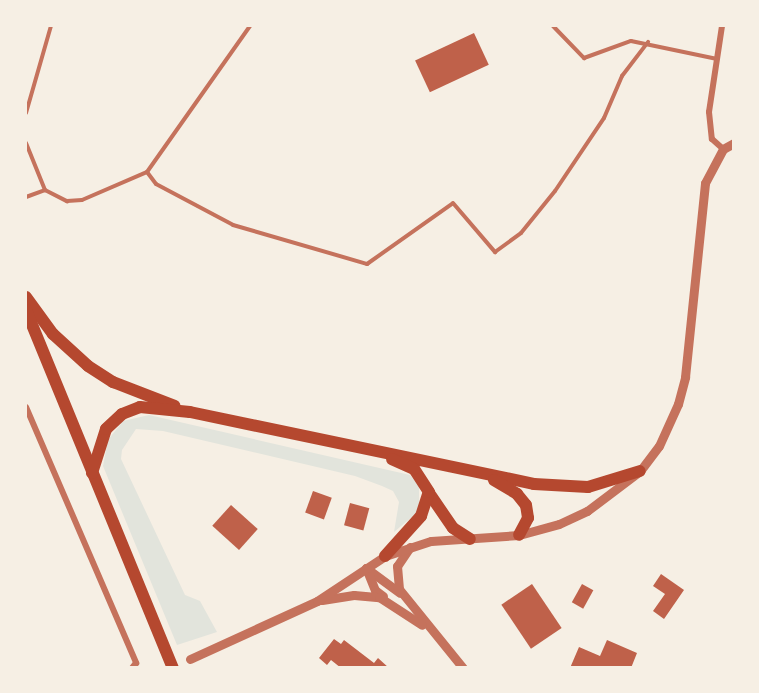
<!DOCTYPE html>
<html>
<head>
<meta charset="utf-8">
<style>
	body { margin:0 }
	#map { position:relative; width:759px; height:693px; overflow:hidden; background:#f6efe4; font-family:Lato,sans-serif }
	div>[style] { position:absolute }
	.green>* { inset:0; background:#e2e4dc }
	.building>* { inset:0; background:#bf614a; transform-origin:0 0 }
	.service>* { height:4px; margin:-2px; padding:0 2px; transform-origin:2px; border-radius:2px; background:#c5725c }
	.minor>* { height:6px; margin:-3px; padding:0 3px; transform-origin:3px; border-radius:3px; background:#c5725c }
	.tertiary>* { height:9px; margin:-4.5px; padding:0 4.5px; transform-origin:4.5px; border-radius:4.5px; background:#c5725c }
	.primary>* { height:12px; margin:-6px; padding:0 6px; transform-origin:6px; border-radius:6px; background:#b5482f }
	span { translate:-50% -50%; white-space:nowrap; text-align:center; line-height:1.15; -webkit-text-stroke:5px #f6efe4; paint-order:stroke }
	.frame { position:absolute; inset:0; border:27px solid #f6efe4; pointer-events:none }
</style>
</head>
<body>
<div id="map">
	<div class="green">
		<i style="clip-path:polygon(149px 415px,410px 475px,419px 486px,419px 511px,394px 532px,399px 502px,393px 491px,382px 486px,355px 476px,163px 431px,136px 429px,122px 450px,121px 459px,185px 595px,200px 601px,217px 632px,177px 645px,103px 466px,108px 440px,123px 421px)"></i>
	</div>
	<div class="building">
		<i style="left:474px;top:33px;width:35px;height:65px;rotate:65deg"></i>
		<i style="left:313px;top:491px;width:20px;height:23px;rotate:20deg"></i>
		<i style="left:350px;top:503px;width:20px;height:23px;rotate:15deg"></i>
		<i style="left:231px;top:505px;width:36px;height:28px;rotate:42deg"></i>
		<i style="clip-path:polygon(661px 574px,684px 590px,664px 619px,653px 611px,665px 594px,653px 586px)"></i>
		<i style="left:532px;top:584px;width:53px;height:37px;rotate:56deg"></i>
		<i style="left:582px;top:584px;width:13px;height:21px;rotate:29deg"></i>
		<i style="clip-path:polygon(334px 639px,341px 644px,344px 640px,374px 663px,378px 658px,389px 668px,341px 668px,331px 660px,327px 665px,319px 658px)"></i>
		<i style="clip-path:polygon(607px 640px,637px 653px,631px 668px,570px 668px,579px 647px,600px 656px)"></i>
	</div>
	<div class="service">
		<i style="left:553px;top:26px;width:45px;rotate:45.9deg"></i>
		<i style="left:584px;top:58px;width:50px;rotate:-19.9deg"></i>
		<i style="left:631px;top:41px;width:88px;rotate:11.8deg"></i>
		<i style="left:26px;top:113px;width:91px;rotate:-74deg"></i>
		<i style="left:26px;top:143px;width:51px;rotate:68deg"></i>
		<i style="left:147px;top:172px;width:15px;rotate:53deg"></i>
		<i style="left:156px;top:184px;width:87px;rotate:28deg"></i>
		<i style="left:233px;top:225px;width:140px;rotate:16.2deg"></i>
		<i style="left:367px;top:264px;width:105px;rotate:-35.3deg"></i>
		<i style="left:453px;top:203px;width:65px;rotate:49.4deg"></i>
		<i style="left:495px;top:252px;width:32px;rotate:-36deg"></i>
		<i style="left:521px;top:233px;width:54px;rotate:-51deg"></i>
		<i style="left:555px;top:191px;width:88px;rotate:-56.1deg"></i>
		<i style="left:604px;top:118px;width:46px;rotate:-66.8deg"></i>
		<i style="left:622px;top:76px;width:43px;rotate:-52.6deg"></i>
		<i style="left:26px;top:197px;width:20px;rotate:-20deg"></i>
		<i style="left:45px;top:190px;width:25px;rotate:27deg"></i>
		<i style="left:67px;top:201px;width:15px;rotate:-4deg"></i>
		<i style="left:82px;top:200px;width:71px;rotate:-23.3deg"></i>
		<i style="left:147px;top:172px;width:179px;rotate:-54.8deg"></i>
	</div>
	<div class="minor">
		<i style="left:722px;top:26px;width:87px;rotate:98.6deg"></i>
		<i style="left:709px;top:112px;width:27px;rotate:84deg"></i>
		<i style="left:712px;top:139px;width:15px;rotate:42deg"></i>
		<i style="left:26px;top:407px;width:279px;rotate:66.7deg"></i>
		<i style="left:136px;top:663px;width:6px;rotate:129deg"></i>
	</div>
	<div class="tertiary">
		<i style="left:410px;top:547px;width:23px;rotate:124deg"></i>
		<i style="left:397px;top:566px;width:23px;rotate:85deg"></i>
		<i style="left:399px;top:589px;width:102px;rotate:51deg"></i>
		<i style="left:366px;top:568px;width:42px;rotate:36.3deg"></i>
		<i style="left:366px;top:568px;width:24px;rotate:68deg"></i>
		<i style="left:375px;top:590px;width:10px;rotate:37deg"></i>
		<i style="left:322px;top:600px;width:32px;rotate:-9deg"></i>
		<i style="left:354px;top:595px;width:25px;rotate:5deg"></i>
		<i style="left:379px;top:597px;width:51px;rotate:33.1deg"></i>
		<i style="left:190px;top:659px;width:140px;rotate:-24.5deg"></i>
		<i style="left:317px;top:601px;width:82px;rotate:-33.5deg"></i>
		<i style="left:385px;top:556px;width:48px;rotate:-18.1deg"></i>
		<i style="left:431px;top:541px;width:88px;rotate:-3.9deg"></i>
		<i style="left:519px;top:535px;width:41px;rotate:-15.4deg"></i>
		<i style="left:559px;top:524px;width:31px;rotate:-25deg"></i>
		<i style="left:587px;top:511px;width:66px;rotate:-37deg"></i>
		<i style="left:640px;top:471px;width:31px;rotate:-53deg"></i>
		<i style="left:659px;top:446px;width:46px;rotate:-65.7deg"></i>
		<i style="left:678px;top:404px;width:28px;rotate:-75deg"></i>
		<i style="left:685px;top:377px;width:195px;rotate:-84.1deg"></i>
		<i style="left:705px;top:183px;width:38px;rotate:-62deg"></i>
		<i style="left:723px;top:149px;width:13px;rotate:-29deg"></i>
	</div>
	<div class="primary">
		<i style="left:26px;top:297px;width:46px;rotate:53.9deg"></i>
		<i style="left:53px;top:334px;width:47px;rotate:42.4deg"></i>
		<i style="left:88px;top:366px;width:30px;rotate:33deg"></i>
		<i style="left:113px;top:382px;width:66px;rotate:21.2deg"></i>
		<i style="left:26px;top:310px;width:387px;rotate:67.7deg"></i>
		<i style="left:92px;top:473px;width:46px;rotate:-72.3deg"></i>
		<i style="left:106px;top:429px;width:22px;rotate:-43deg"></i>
		<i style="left:122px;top:414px;width:19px;rotate:-21deg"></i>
		<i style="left:140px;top:407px;width:50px;rotate:5.7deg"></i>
		<i style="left:190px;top:412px;width:351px;rotate:11.8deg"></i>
		<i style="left:534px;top:484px;width:54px;rotate:3.2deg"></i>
		<i style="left:588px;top:487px;width:54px;rotate:-17.1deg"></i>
		<i style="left:494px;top:480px;width:27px;rotate:31deg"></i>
		<i style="left:517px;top:494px;width:14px;rotate:51deg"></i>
		<i style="left:526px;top:505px;width:13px;rotate:81deg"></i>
		<i style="left:528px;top:518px;width:19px;rotate:118deg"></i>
		<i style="left:429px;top:493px;width:42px;rotate:55.6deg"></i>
		<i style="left:453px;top:528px;width:20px;rotate:33deg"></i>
		<i style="left:385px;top:556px;width:54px;rotate:-48deg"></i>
		<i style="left:421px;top:516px;width:25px;rotate:-72deg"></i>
		<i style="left:429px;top:492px;width:27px;rotate:-123deg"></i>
		<i style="left:414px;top:469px;width:24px;rotate:-156deg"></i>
	</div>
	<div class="frame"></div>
</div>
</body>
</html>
